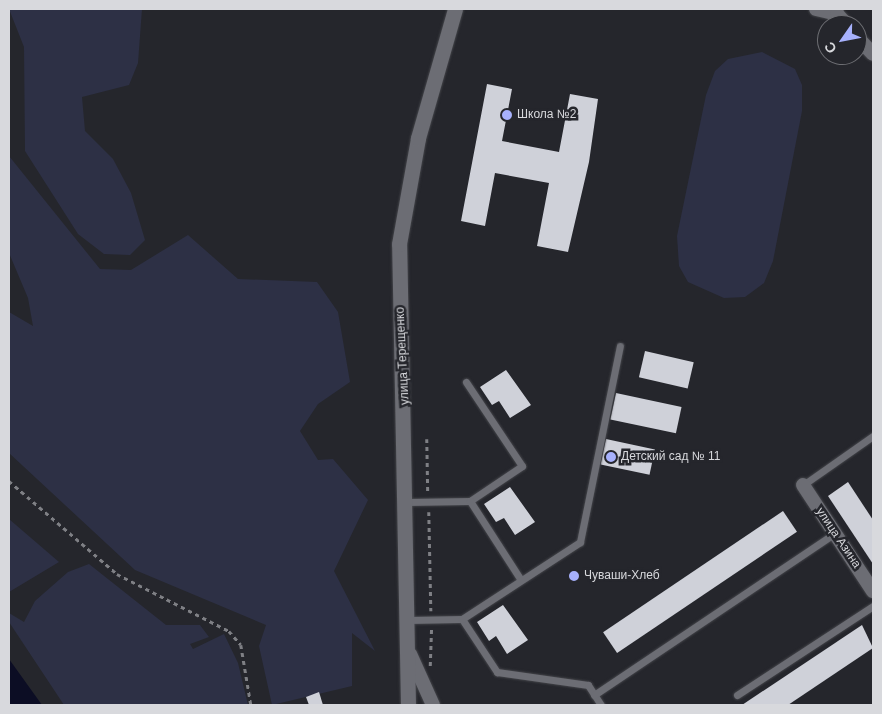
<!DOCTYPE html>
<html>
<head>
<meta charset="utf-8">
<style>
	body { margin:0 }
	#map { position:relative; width:882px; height:714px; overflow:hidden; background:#25262c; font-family:Helvetica,sans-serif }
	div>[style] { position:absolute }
	.green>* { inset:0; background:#2d3045 }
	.water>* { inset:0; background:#0c0d24 }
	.building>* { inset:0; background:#cfd1d9; transform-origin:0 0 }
	.path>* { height:2.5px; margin-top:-1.25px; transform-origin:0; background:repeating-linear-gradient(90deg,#7f8085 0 4px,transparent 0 8px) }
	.roads { filter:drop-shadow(0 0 1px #434449) drop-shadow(0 0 1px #434449) }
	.service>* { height:7px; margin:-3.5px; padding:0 3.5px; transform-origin:3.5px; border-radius:3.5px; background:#6c6d74 }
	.minor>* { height:14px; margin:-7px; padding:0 7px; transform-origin:7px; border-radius:7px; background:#6c6d74 }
	.tertiary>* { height:15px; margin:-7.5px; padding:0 7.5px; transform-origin:7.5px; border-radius:7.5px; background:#6c6d74 }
	.dots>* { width:14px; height:14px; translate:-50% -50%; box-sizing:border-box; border:2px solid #25262c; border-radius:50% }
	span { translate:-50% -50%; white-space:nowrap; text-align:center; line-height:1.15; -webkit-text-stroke:5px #25262c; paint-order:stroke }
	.poi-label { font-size:12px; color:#d8d9dd }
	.left { translate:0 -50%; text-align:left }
	.street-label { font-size:12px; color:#d8d9dd }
	.frame { position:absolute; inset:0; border:10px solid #d8d9dd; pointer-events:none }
	.north { position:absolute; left:817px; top:15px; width:50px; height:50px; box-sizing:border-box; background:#25262c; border:1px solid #6d6e73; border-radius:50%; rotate:237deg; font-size:14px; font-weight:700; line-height:20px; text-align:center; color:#d8d9dd }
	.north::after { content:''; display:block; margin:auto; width:18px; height:22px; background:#a7b1fc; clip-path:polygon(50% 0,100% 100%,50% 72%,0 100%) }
</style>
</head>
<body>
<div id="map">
	<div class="green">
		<i style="clip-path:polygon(9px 9px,142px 9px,138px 63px,129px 85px,82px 97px,85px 131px,113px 159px,131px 193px,145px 240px,130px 255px,104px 254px,78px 234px,25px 151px,24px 47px)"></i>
		<i style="clip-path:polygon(762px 52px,795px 69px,802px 85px,802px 111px,773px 261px,764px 283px,745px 297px,724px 298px,688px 282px,679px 266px,677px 236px,706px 95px,715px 71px,728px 59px)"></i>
		<i style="clip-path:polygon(9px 156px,100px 269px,131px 270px,188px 235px,238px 279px,317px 282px,338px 312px,350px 382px,318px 404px,300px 431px,318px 460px,333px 459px,368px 500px,334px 571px,375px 651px,352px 633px,352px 686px,272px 705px,259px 646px,266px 625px,135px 570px,9px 453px,9px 312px,33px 326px,28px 298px,9px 253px)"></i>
		<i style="clip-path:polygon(9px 519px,59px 562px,9px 592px)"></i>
		<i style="clip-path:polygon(89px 564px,166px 625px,200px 625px,209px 637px,190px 644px,193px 649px,224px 634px,238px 663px,248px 705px,64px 705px,9px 622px,9px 613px,24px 622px,35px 601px,68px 572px)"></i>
	</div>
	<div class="water">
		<i style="clip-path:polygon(9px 659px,42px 705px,9px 705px)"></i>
	</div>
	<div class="building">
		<i style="clip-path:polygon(487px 84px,512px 89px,502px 141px,559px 152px,570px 94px,598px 99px,589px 162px,568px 252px,537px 246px,549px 183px,495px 173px,485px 226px,461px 221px)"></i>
		<i style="left:645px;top:351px;width:50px;height:27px;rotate:13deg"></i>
		<i style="clip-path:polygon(506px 370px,531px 405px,510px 418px,499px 401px,492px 405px,480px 387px)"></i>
		<i style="left:616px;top:393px;width:67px;height:27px;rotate:12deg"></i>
		<i style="left:606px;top:439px;width:50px;height:26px;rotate:12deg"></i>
		<i style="clip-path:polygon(848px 482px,873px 520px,873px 564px,828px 496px)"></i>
		<i style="clip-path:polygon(510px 487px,535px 522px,515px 535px,504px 518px,496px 522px,484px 504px)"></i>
		<i style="left:783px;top:511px;width:25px;height:217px;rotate:56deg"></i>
		<i style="clip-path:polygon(503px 605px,528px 640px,507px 654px,496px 636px,489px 641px,477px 622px)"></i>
		<i style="clip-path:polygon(862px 625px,873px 648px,788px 705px,742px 705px)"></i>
		<i style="clip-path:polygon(319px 692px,323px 705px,309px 705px,306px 697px)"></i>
	</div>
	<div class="path">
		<i style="left:427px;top:439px;width:55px;rotate:89deg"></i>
		<i style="left:9px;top:481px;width:143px;rotate:40.7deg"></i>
		<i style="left:117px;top:574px;width:126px;rotate:27deg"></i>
		<i style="left:229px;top:631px;width:18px;rotate:49deg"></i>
		<i style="left:241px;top:645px;width:61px;rotate:80.5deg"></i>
		<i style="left:429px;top:512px;width:99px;rotate:88.8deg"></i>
		<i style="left:430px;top:666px;width:37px;rotate:-88deg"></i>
	</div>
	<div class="roads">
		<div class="service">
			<i style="left:466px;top:382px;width:101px;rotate:56.3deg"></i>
			<i style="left:522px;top:466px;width:63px;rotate:146.1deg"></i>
			<i style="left:803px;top:485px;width:85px;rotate:-35deg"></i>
			<i style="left:407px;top:502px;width:63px;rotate:-0.9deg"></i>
			<i style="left:470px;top:501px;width:94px;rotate:57.2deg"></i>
			<i style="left:462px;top:619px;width:64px;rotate:56.6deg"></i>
			<i style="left:497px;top:672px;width:92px;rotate:8.1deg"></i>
			<i style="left:588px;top:685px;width:24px;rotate:57deg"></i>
			<i style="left:408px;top:620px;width:54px;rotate:-1.1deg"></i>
			<i style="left:462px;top:619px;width:141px;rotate:-33.1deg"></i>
			<i style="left:580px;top:542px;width:200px;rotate:-78.5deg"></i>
			<i style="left:594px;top:695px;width:290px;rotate:-33.9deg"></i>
			<i style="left:737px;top:695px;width:163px;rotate:-33.2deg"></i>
		</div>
		<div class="minor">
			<i style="left:816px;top:9px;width:22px;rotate:13deg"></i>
			<i style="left:837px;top:14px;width:15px;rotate:48deg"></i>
			<i style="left:857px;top:37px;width:23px;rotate:47deg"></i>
			<i style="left:803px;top:485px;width:127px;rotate:56.6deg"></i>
			<i style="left:410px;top:654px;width:56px;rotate:65.7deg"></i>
		</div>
		<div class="tertiary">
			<i style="left:408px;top:705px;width:461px;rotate:-91.1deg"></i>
			<i style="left:399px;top:244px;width:108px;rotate:-79.8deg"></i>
			<i style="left:418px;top:138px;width:134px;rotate:-74deg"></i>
		</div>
	</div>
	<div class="dots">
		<i style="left:507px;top:115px;background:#a7b1fc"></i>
		<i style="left:611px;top:457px;background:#a7b1fc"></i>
		<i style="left:574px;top:576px;background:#a7b1fc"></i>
	</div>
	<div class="poi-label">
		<span class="left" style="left:517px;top:115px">Школа №2</span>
		<span class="left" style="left:621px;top:457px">Детский сад № 11</span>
		<span class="left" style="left:584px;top:576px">Чуваши-Хлеб</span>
	</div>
	<div class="street-label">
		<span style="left:403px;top:356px;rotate:-93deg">улица Терещенко</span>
		<span style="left:838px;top:538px;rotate:56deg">улица Азина</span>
	</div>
	<div class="frame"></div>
	<div class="north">С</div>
</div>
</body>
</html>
